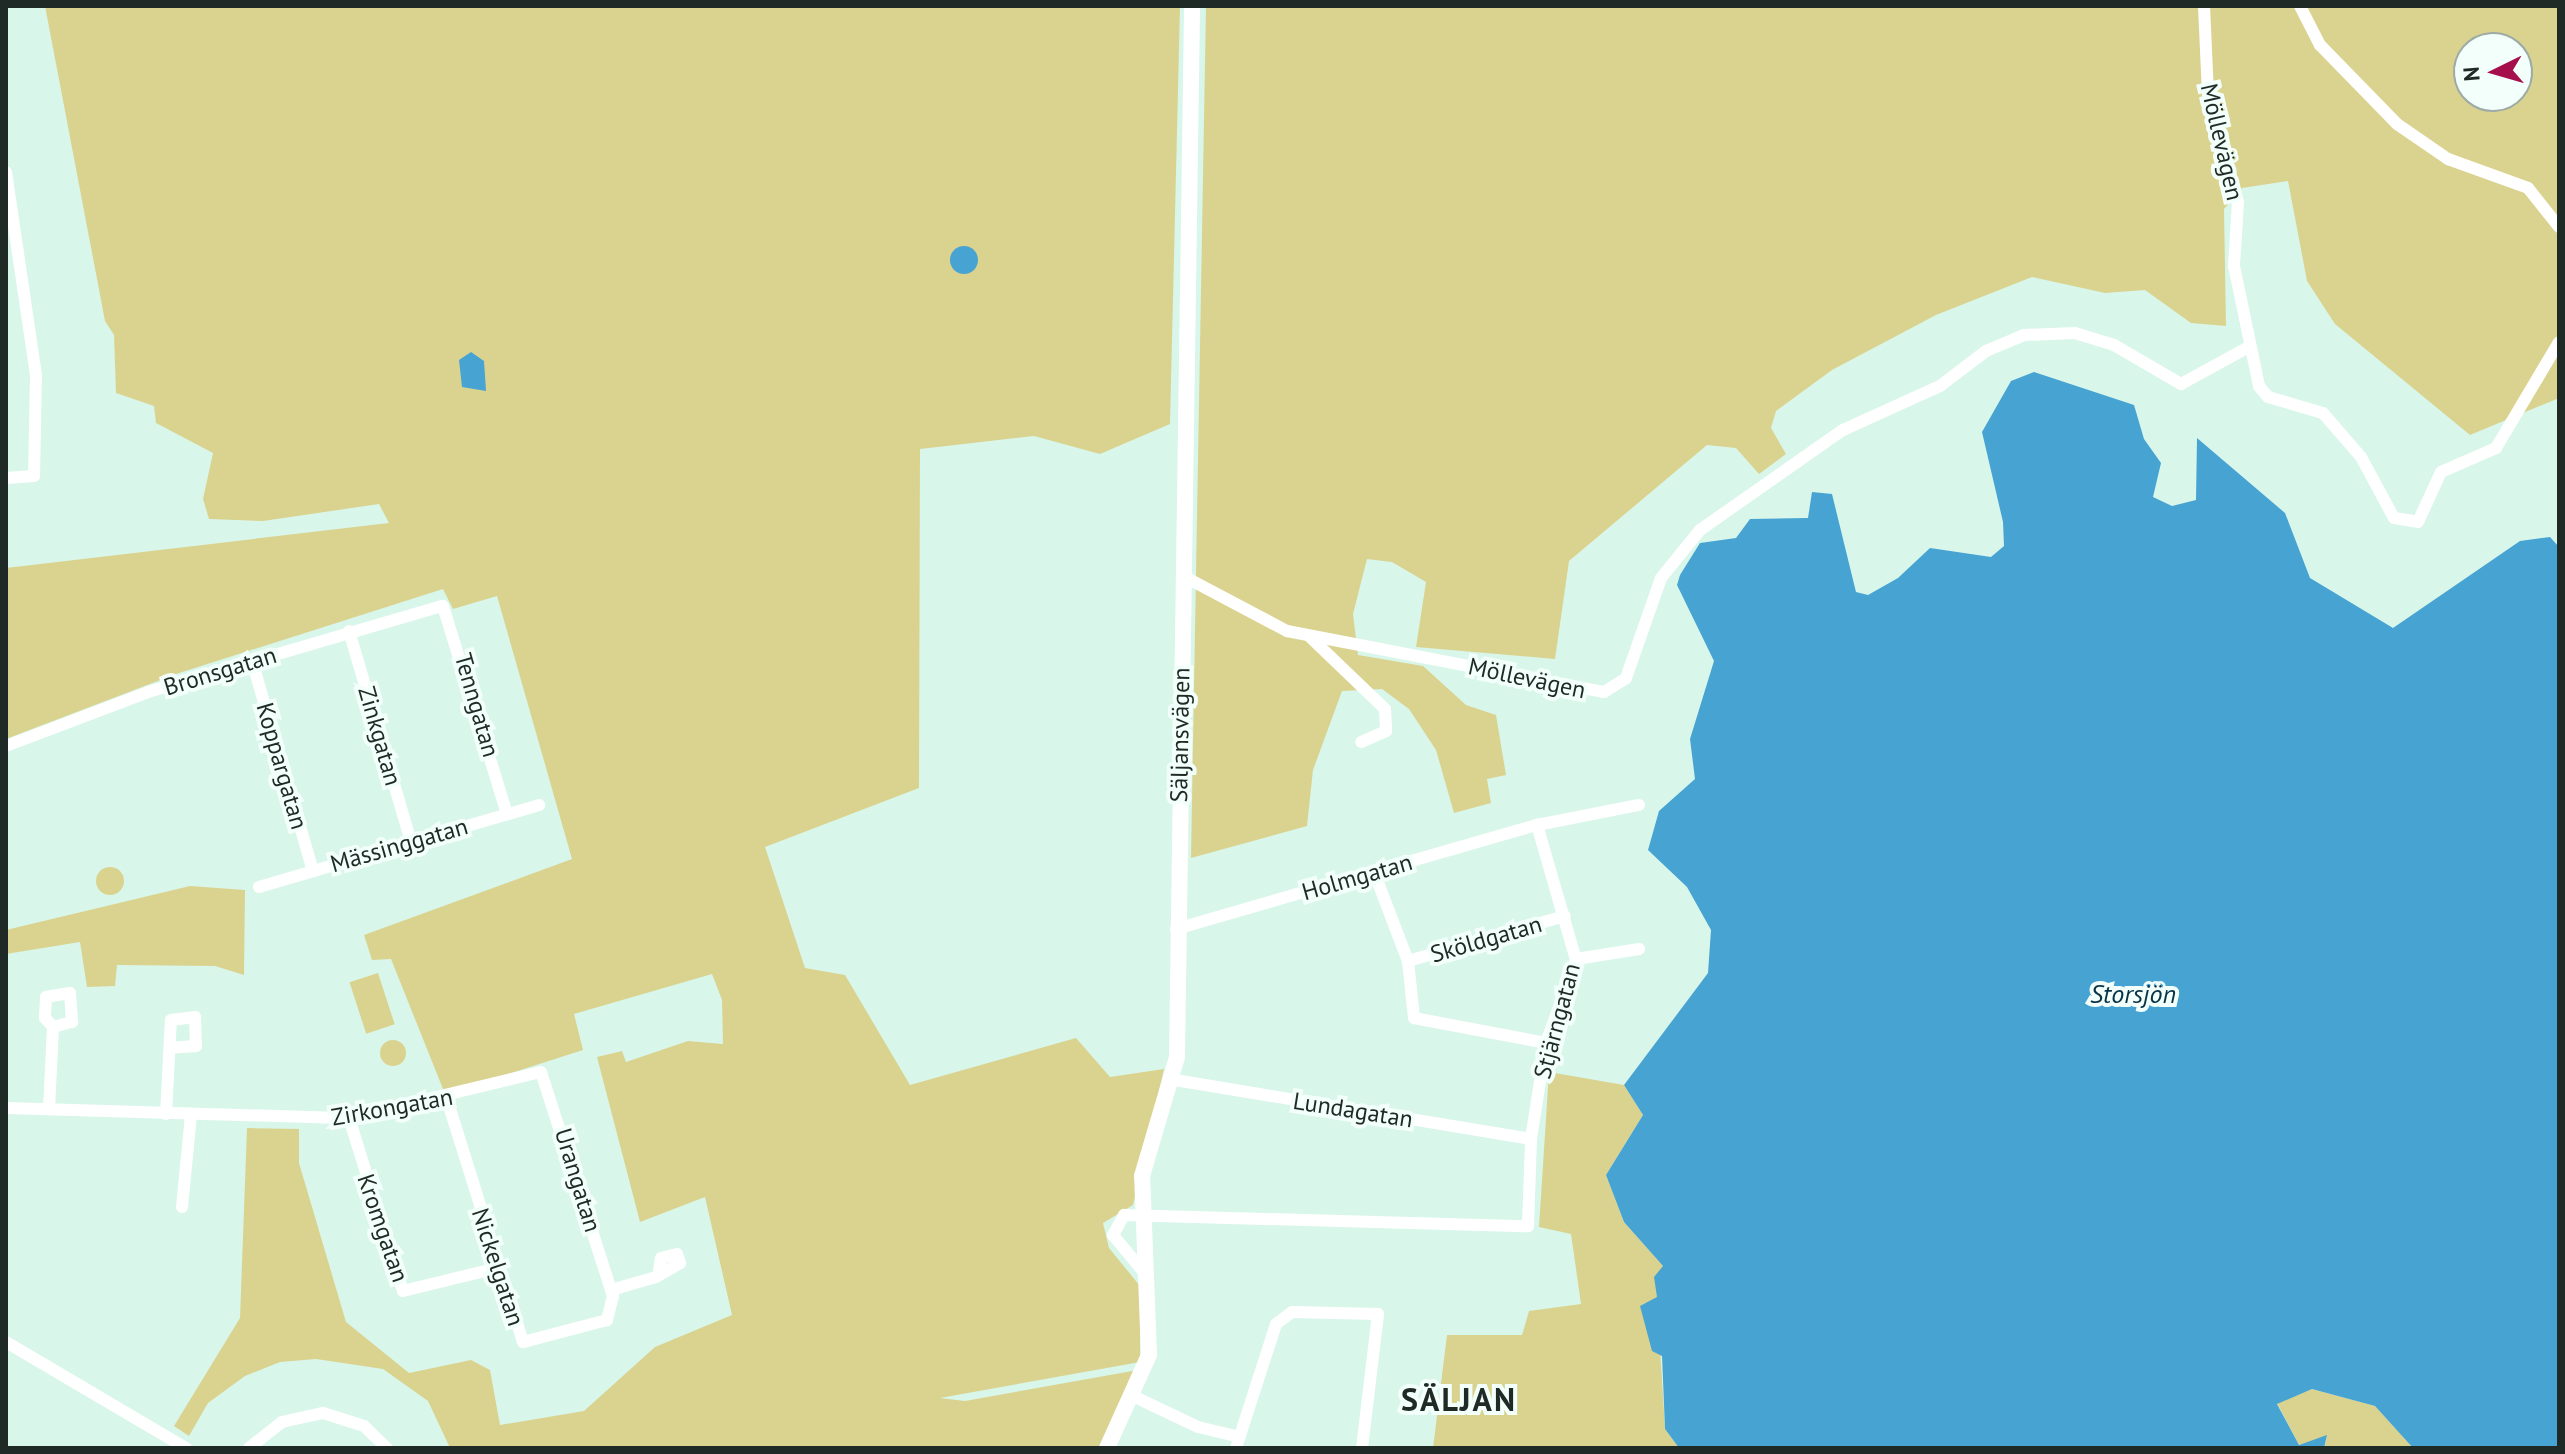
<!DOCTYPE html>
<html>
<head>
<meta charset="utf-8">
<style>
	body { margin:0 }
	#map { position:relative; width:2565px; height:1454px; overflow:hidden; background:#d9f6ea; font-family:"PT Sans",sans-serif }
	div>[style] { position:absolute }
	.green>* { inset:0; background:#dad38f; transform-origin:0 0 }
	.round { border-radius:50% }
	.water>* { inset:0; background:#47a3d2 }
	.street>* { height:12px; margin:-6px; padding:0 6px; transform-origin:6px; border-radius:6px; background:#fff }
	.secondary>* { height:16px; margin:-8px; padding:0 8px; transform-origin:8px; border-radius:8px; background:#fff }
	span { translate:-50% -50%; white-space:nowrap; text-align:center; line-height:1.15; -webkit-text-stroke:8px #f3fffa; paint-order:stroke }
	.street-label { font-size:24px; color:#1f2a26 }
	.water-label { font-size:26px; color:#093346; font-style:italic }
	.district-label { font-size:32px; color:#1f2a26; font-weight:700; letter-spacing:2px }
	.frame { position:absolute; inset:0; border:8px solid #1f2a26; pointer-events:none }
	.north { position:absolute; left:2453px; top:32px; width:80px; height:80px; box-sizing:border-box; background:#f3fffa; border:2px solid #9eaaa5; border-radius:50%; rotate:265deg; font-size:22px; font-weight:700; line-height:32px; text-align:center; color:#1f2a26 }
	.north::after { content:''; display:block; margin:auto; width:28px; height:36px; background:#a40f4c; clip-path:polygon(50% 0,100% 100%,50% 72%,0 100%) }
</style>
</head>
<body>
<div id="map">
	<div class="green">
		<i style="clip-path:polygon(45px 6px,1180px 6px,1170px 424px,1100px 454px,1034px 436px,920px 449px,919px 788px,765px 847px,805px 968px,845px 975px,910px 1085px,1076px 1038px,1110px 1077px,1164px 1069px,1133px 1205px,1103px 1223px,1109px 1248px,1140px 1286px,1140px 1362px,940px 1398px,965px 1401px,1138px 1370px,1099px 1448px,450px 1448px,428px 1401px,383px 1369px,316px 1359px,280px 1362px,245px 1376px,208px 1403px,189px 1436px,174px 1426px,240px 1318px,247px 1128px,299px 1129px,299px 1163px,346px 1322px,409px 1373px,471px 1360px,490px 1370px,500px 1425px,584px 1411px,655px 1347px,732px 1315px,705px 1197px,640px 1222px,597px 1057px,622px 1051px,626px 1062px,688px 1041px,723px 1044px,722px 1000px,712px 974px,574px 1014px,583px 1050px,445px 1094px,391px 959px,372px 960px,364px 935px,572px 859px,497px 596px,453px 609px,443px 589px,176px 674px,6px 739px,6px 568px,389px 523px,379px 504px,263px 521px,209px 519px,203px 499px,213px 453px,156px 423px,154px 406px,116px 393px,114px 335px,105px 321px)"></i>
		<i style="clip-path:polygon(evenodd,1206px 6px,2559px 6px,2559px 398px,2470px 435px,2335px 324px,2307px 281px,2288px 181px,2242px 188px,2224px 209px,2226px 326px,2191px 323px,2145px 290px,2105px 293px,2032px 277px,1936px 315px,1832px 370px,1776px 411px,1771px 428px,1786px 454px,1759px 474px,1736px 448px,1707px 445px,1569px 561px,1555px 659px,1416px 647px,1426px 582px,1392px 562px,1367px 559px,1353px 614px,1358px 655px,1423px 666px,1466px 705px,1496px 715px,1506px 775px,1487px 779px,1491px 803px,1454px 813px,1436px 750px,1409px 709px,1382px 689px,1342px 691px,1313px 770px,1307px 826px,1191px 858px,1206px 6px,2469px 48px,2517px 48px,2517px 96px,2469px 96px,2469px 48px)"></i>
		<i class="round" style="left:96px;top:867px;width:28px;height:28px"></i>
		<i style="clip-path:polygon(190px 886px,245px 890px,244px 975px,215px 966px,117px 965px,115px 986px,87px 987px,80px 942px,6px 954px,6px 930px)"></i>
		<i style="left:378px;top:973px;width:54px;height:30px;rotate:72deg"></i>
		<i class="round" style="left:380px;top:1040px;width:26px;height:26px"></i>
		<i style="clip-path:polygon(1549px 1072px,1624px 1085px,1643px 1115px,1606px 1175px,1624px 1222px,1663px 1266px,1657px 1297px,1665px 1429px,1679px 1448px,1433px 1448px,1447px 1335px,1522px 1335px,1529px 1311px,1581px 1304px,1571px 1234px,1539px 1227px)"></i>
		<i style="clip-path:polygon(2312px 1389px,2375px 1406px,2413px 1448px,2324px 1448px,2327px 1436px,2299px 1445px,2277px 1403px)"></i>
	</div>
	<div class="water">
		<i class="round" style="left:950px;top:246px;width:28px;height:28px"></i>
		<i style="clip-path:polygon(471px 352px,484px 361px,486px 391px,462px 387px,459px 360px)"></i>
		<i style="clip-path:polygon(2034px 372px,2134px 405px,2144px 439px,2161px 463px,2153px 497px,2172px 506px,2196px 500px,2197px 438px,2285px 513px,2310px 578px,2393px 628px,2520px 541px,2550px 537px,2559px 547px,2559px 1448px,2413px 1448px,2375px 1406px,2312px 1389px,2277px 1404px,2299px 1445px,2327px 1435px,2324px 1448px,1679px 1448px,1665px 1429px,1662px 1356px,1652px 1351px,1640px 1306px,1657px 1297px,1654px 1277px,1663px 1266px,1624px 1222px,1606px 1175px,1643px 1115px,1624px 1085px,1708px 973px,1711px 930px,1687px 887px,1648px 850px,1659px 811px,1695px 779px,1690px 739px,1714px 661px,1677px 585px,1680px 575px,1700px 543px,1736px 538px,1750px 519px,1808px 518px,1812px 492px,1832px 494px,1856px 592px,1868px 595px,1898px 578px,1930px 548px,1991px 557px,2004px 546px,2003px 522px,1982px 432px,2011px 381px)"></i>
	</div>
	<div class="street">
		<i style="left:2204px;top:6px;width:88px;rotate:87.4deg"></i>
		<i style="left:2208px;top:94px;width:112px;rotate:74.5deg"></i>
		<i style="left:2238px;top:202px;width:64px;rotate:93.6deg"></i>
		<i style="left:2234px;top:266px;width:123px;rotate:78.2deg"></i>
		<i style="left:2259px;top:386px;width:14px;rotate:51deg"></i>
		<i style="left:2268px;top:397px;width:57px;rotate:16.2deg"></i>
		<i style="left:2323px;top:413px;width:58px;rotate:49.2deg"></i>
		<i style="left:2361px;top:457px;width:69px;rotate:61.6deg"></i>
		<i style="left:2394px;top:518px;width:24px;rotate:9deg"></i>
		<i style="left:2418px;top:522px;width:55px;rotate:-65.3deg"></i>
		<i style="left:2441px;top:472px;width:60px;rotate:-23.6deg"></i>
		<i style="left:2496px;top:448px;width:123px;rotate:-59.3deg"></i>
		<i style="left:2300px;top:6px;width:44px;rotate:62.9deg"></i>
		<i style="left:2320px;top:45px;width:110px;rotate:45.7deg"></i>
		<i style="left:2397px;top:124px;width:62px;rotate:34.5deg"></i>
		<i style="left:2448px;top:159px;width:85px;rotate:19.9deg"></i>
		<i style="left:2528px;top:188px;width:50px;rotate:51.5deg"></i>
		<i style="left:6px;top:172px;width:205px;rotate:81.6deg"></i>
		<i style="left:36px;top:375px;width:101px;rotate:91.1deg"></i>
		<i style="left:34px;top:476px;width:28px;rotate:176deg"></i>
		<i style="left:1183px;top:576px;width:118px;rotate:27.9deg"></i>
		<i style="left:1287px;top:631px;width:323px;rotate:10.9deg"></i>
		<i style="left:1604px;top:692px;width:26px;rotate:-32deg"></i>
		<i style="left:1626px;top:678px;width:106px;rotate:-70.7deg"></i>
		<i style="left:1661px;top:578px;width:62px;rotate:-50.9deg"></i>
		<i style="left:1700px;top:530px;width:174px;rotate:-35deg"></i>
		<i style="left:1843px;top:430px;width:107px;rotate:-24.4deg"></i>
		<i style="left:1940px;top:386px;width:58px;rotate:-37.3deg"></i>
		<i style="left:1986px;top:351px;width:41px;rotate:-22.8deg"></i>
		<i style="left:2024px;top:335px;width:51px;rotate:-2.2deg"></i>
		<i style="left:2075px;top:333px;width:41px;rotate:17.1deg"></i>
		<i style="left:2114px;top:345px;width:78px;rotate:30.2deg"></i>
		<i style="left:2181px;top:384px;width:75px;rotate:-28.6deg"></i>
		<i style="left:349px;top:631px;width:219px;rotate:73.6deg"></i>
		<i style="left:1310px;top:637px;width:104px;rotate:43.8deg"></i>
		<i style="left:1385px;top:709px;width:22px;rotate:87deg"></i>
		<i style="left:1386px;top:731px;width:27px;rotate:156deg"></i>
		<i style="left:252px;top:661px;width:219px;rotate:73.8deg"></i>
		<i style="left:6px;top:746px;width:152px;rotate:-20.8deg"></i>
		<i style="left:148px;top:692px;width:307px;rotate:-16.3deg"></i>
		<i style="left:443px;top:606px;width:218px;rotate:72.9deg"></i>
		<i style="left:1374px;top:872px;width:95px;rotate:69.1deg"></i>
		<i style="left:1408px;top:961px;width:57px;rotate:84deg"></i>
		<i style="left:1414px;top:1018px;width:134px;rotate:10.7deg"></i>
		<i style="left:259px;top:887px;width:292px;rotate:-16.3deg"></i>
		<i style="left:1176px;top:929px;width:376px;rotate:-16.1deg"></i>
		<i style="left:1576px;top:959px;width:64px;rotate:-9deg"></i>
		<i style="left:1408px;top:961px;width:163px;rotate:-16deg"></i>
		<i style="left:1175px;top:1080px;width:361px;rotate:9.4deg"></i>
		<i style="left:6px;top:1108px;width:343px;rotate:1.7deg"></i>
		<i style="left:349px;top:1118px;width:197px;rotate:-13.5deg"></i>
		<i style="left:541px;top:1072px;width:235px;rotate:72.2deg"></i>
		<i style="left:613px;top:1296px;width:25px;rotate:104deg"></i>
		<i style="left:607px;top:1320px;width:87px;rotate:165.3deg"></i>
		<i style="left:523px;top:1342px;width:255px;rotate:-107.4deg"></i>
		<i style="left:49px;top:1109px;width:82px;rotate:-87.2deg"></i>
		<i style="left:53px;top:1027px;width:20px;rotate:-15deg"></i>
		<i style="left:72px;top:1022px;width:29px;rotate:-94deg"></i>
		<i style="left:70px;top:993px;width:24px;rotate:171deg"></i>
		<i style="left:46px;top:997px;width:21px;rotate:93deg"></i>
		<i style="left:45px;top:1018px;width:12px;rotate:48deg"></i>
		<i style="left:166px;top:1114px;width:94px;rotate:-87deg"></i>
		<i style="left:171px;top:1020px;width:24px;rotate:-7deg"></i>
		<i style="left:195px;top:1017px;width:29px;rotate:88deg"></i>
		<i style="left:196px;top:1046px;width:26px;rotate:176deg"></i>
		<i style="left:349px;top:1118px;width:181px;rotate:72.7deg"></i>
		<i style="left:403px;top:1291px;width:97px;rotate:-13.7deg"></i>
		<i style="left:182px;top:1207px;width:92px;rotate:-84.4deg"></i>
		<i style="left:1147px;top:1276px;width:53px;rotate:-129.7deg"></i>
		<i style="left:1113px;top:1235px;width:23px;rotate:-61deg"></i>
		<i style="left:1124px;top:1215px;width:404px;rotate:1.6deg"></i>
		<i style="left:1528px;top:1226px;width:87px;rotate:-88deg"></i>
		<i style="left:1531px;top:1139px;width:97px;rotate:-81.1deg"></i>
		<i style="left:1546px;top:1043px;width:88px;rotate:-70.1deg"></i>
		<i style="left:1576px;top:960px;width:141px;rotate:-106.1deg"></i>
		<i style="left:1537px;top:825px;width:104px;rotate:-11.1deg"></i>
		<i style="left:611px;top:1290px;width:47px;rotate:-16.1deg"></i>
		<i style="left:656px;top:1277px;width:28px;rotate:-30deg"></i>
		<i style="left:680px;top:1263px;width:9px;rotate:-108deg"></i>
		<i style="left:677px;top:1254px;width:16px;rotate:166deg"></i>
		<i style="left:661px;top:1258px;width:13px;rotate:99deg"></i>
		<i style="left:6px;top:1342px;width:209px;rotate:30.5deg"></i>
		<i style="left:1135px;top:1397px;width:70px;rotate:25.5deg"></i>
		<i style="left:1198px;top:1427px;width:43px;rotate:13.4deg"></i>
		<i style="left:249px;top:1448px;width:42px;rotate:-38.2deg"></i>
		<i style="left:282px;top:1422px;width:42px;rotate:-12.4deg"></i>
		<i style="left:323px;top:1413px;width:43px;rotate:17.6deg"></i>
		<i style="left:364px;top:1426px;width:32px;rotate:44deg"></i>
		<i style="left:1236px;top:1448px;width:130px;rotate:-72.1deg"></i>
		<i style="left:1276px;top:1324px;width:20px;rotate:-37deg"></i>
		<i style="left:1292px;top:1312px;width:86px;rotate:1.3deg"></i>
		<i style="left:1378px;top:1314px;width:135px;rotate:96.8deg"></i>
	</div>
	<div class="secondary">
		<i style="left:1107px;top:1448px;width:102px;rotate:-65.7deg"></i>
		<i style="left:1149px;top:1355px;width:179px;rotate:-92.2deg"></i>
		<i style="left:1142px;top:1176px;width:124px;rotate:-73.6deg"></i>
		<i style="left:1177px;top:1057px;width:1051px;rotate:-89.18deg"></i>
	</div>
	<div class="street-label">
		<span style="left:2222px;top:142px;rotate:77deg">Möllevägen</span>
		<span style="left:220px;top:671px;rotate:-17deg">Bronsgatan</span>
		<span style="left:1527px;top:678px;rotate:12deg">Möllevägen</span>
		<span style="left:477px;top:705px;rotate:74deg">Tenngatan</span>
		<span style="left:1180px;top:735px;rotate:-89deg">Säljansvägen</span>
		<span style="left:380px;top:736px;rotate:74deg">Zinkgatan</span>
		<span style="left:282px;top:766px;rotate:74deg">Koppargatan</span>
		<span style="left:399px;top:845px;rotate:-16deg">Mässinggatan</span>
		<span style="left:1357px;top:877px;rotate:-16deg">Holmgatan</span>
		<span style="left:1486px;top:939px;rotate:-16deg">Sköldgatan</span>
		<span style="left:1557px;top:1021px;rotate:-75deg">Stjärngatan</span>
		<span style="left:392px;top:1107px;rotate:-10deg">Zirkongatan</span>
		<span style="left:1353px;top:1110px;rotate:9deg">Lundagatan</span>
		<span style="left:578px;top:1180px;rotate:73deg">Urangatan</span>
		<span style="left:383px;top:1228px;rotate:71deg">Kromgatan</span>
		<span style="left:498px;top:1267px;rotate:72deg">Nickelgatan</span>
	</div>
	<div class="water-label">
		<span style="left:2133px;top:994px">Storsjön</span>
	</div>
	<div class="district-label">
		<span style="left:1459px;top:1399px">SÄLJAN</span>
	</div>
	<div class="frame"></div>
	<div class="north">N</div>
</div>
</body>
</html>
